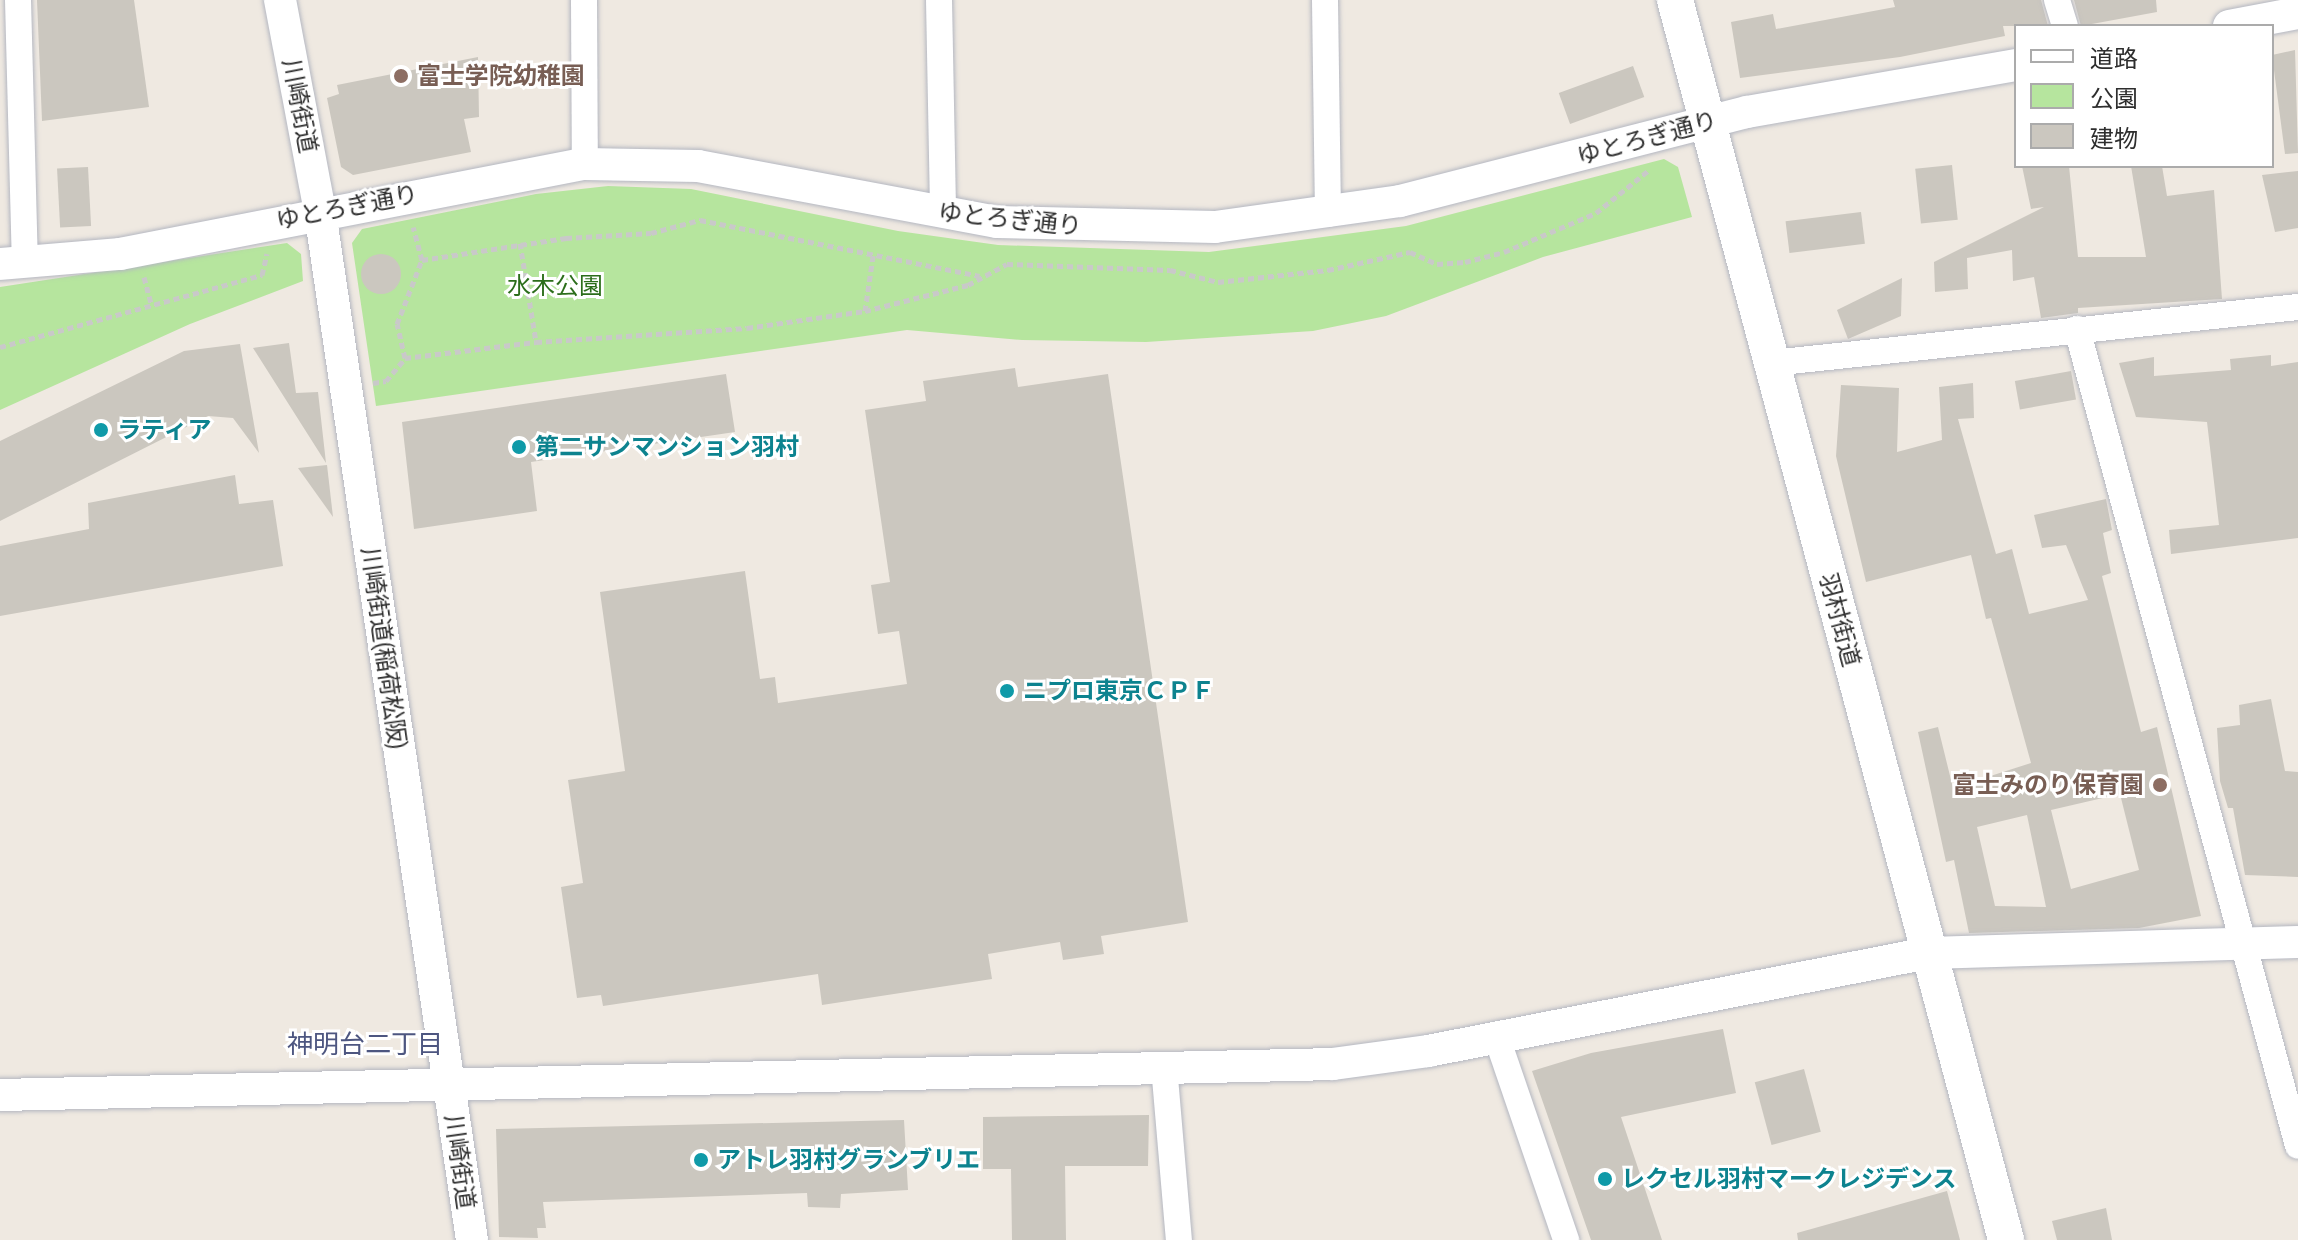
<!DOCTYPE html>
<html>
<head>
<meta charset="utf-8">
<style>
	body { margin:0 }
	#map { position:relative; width:2298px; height:1240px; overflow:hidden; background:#efe9e1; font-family:"Asap Condensed","Noto Sans JP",sans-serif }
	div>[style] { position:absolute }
	.green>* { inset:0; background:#b6e59e }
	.building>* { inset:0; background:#cbc7bf; transform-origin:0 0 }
	.round { border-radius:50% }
	.path>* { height:5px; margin-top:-2.5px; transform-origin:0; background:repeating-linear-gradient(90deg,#c9c9c9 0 6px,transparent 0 10px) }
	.roads { filter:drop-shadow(0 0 2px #b4b7c1) drop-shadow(0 0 2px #b4b7c1) }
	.minor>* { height:26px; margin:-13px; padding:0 13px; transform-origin:13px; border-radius:13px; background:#fff }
	.tertiary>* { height:32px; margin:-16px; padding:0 16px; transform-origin:16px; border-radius:16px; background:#fff }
	.secondary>* { height:36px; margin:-18px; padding:0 18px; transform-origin:18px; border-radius:18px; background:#fff }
	.dots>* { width:22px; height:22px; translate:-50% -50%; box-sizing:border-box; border:4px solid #fff; border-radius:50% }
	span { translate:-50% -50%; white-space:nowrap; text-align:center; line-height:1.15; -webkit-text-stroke:6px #fff; paint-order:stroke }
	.education-label { font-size:24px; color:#785e54; font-weight:700 }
	.left { translate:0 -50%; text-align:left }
	.right { translate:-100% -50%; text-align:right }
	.street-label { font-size:24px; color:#2e2e2e }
	.park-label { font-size:24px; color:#2c6e1b }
	.culture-label { font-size:24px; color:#0d838f; font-weight:700 }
	.neighbourhood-label { font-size:26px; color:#4d5680 }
	.legend { position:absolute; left:2014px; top:24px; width:260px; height:144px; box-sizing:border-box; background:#fff; border:2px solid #ababab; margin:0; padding:10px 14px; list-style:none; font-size:24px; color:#2e2e2e }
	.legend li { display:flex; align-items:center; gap:16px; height:40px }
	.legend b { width:40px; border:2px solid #ababab }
</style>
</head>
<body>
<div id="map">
	<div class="green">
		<i style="clip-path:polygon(1664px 159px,1678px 167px,1692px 217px,1543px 257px,1386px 316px,1313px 331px,1146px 342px,1022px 340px,907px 330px,376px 406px,352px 243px,362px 229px,536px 194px,608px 186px,691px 189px,898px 231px,998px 245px,1209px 252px,1406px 226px)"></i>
		<i style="clip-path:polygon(287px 243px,301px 254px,303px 281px,190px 324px,0 410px,0 287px)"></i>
	</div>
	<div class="building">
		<i style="clip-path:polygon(37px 0,134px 0,149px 107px,42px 121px)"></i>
		<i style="clip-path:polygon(1893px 0,2041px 0,2048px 26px,2003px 26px,2005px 36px,1900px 57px,1740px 78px,1731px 22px,1773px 14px,1776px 29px,1895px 7px)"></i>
		<i style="clip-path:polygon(2074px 0,2156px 0,2157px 12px,2081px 26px)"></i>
		<i style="clip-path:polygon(2295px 50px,2298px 153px,2285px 154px,2272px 55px)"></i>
		<i style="clip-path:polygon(478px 57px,479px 117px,464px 119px,471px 152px,353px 175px,341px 167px,327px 98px,339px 94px,337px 85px)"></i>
		<i style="left:1633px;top:66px;width:33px;height:79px;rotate:70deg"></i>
		<i style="left:1952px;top:165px;width:55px;height:37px;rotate:84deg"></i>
		<i style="clip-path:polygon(2022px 166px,2069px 166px,2078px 257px,2146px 257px,2131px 166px,2162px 166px,2167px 196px,2214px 190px,2222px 299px,2078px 308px,2078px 313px,2041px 318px,2034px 277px,2013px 281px,2012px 250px,1967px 258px,1968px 289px,1935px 292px,1934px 262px,2044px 207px,2031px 209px)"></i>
		<i style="left:88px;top:167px;width:59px;height:31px;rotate:87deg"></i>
		<i style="clip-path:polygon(2298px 171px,2298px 228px,2275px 232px,2262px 175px)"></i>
		<i style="left:1861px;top:212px;width:32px;height:76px;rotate:83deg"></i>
		<i class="round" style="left:361px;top:254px;width:40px;height:40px"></i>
		<i style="clip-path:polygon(1902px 278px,1901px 316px,1848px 339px,1837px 310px)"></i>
		<i style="clip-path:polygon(289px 343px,296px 393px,318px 392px,326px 463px,253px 348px)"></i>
		<i style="clip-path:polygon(240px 344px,259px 453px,233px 418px,208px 416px,0 521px,0 441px,184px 351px)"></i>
		<i style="clip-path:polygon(2271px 355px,2271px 366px,2298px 362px,2298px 538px,2171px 554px,2169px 530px,2219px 525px,2207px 422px,2136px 417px,2119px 363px,2154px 357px,2154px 376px,2231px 370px,2230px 359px)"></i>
		<i style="clip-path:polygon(1015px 368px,1018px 387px,1108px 374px,1188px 922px,1101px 936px,1104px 954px,1063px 960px,1060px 942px,988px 954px,992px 979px,822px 1005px,818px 974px,603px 1006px,601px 995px,577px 998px,561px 887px,583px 883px,568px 780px,625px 771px,600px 592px,745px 571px,760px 679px,775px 677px,778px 703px,907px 684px,899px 631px,878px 634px,871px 585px,890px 582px,865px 410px,926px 401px,923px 381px)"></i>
		<i style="left:2071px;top:371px;width:29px;height:57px;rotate:80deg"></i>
		<i style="clip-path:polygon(726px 374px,735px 432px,531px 462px,537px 511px,414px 529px,402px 422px)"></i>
		<i style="clip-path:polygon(evenodd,1973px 383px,1974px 418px,1958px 419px,1996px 554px,2012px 549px,2029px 614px,2088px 600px,2066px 545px,2042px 548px,2034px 515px,2106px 499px,2112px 530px,2103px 533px,2111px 573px,2102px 576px,2141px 732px,2157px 727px,2201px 916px,2139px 928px,1969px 933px,1954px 860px,1946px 862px,1918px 732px,1938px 727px,1953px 788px,2031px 763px,1991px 618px,1986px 619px,1971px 555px,1866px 582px,1836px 456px,1841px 385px,1899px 388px,1897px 452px,1942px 440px,1939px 387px,1973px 383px,2120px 794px,2139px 870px,2071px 889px,2051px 810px,2120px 794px,1973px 383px,2027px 815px,2046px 907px,1995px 906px,1977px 827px,2027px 815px)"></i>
		<i style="clip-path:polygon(327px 465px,333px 517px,298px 468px)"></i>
		<i style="clip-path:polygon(235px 475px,239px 504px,273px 500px,283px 566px,0 616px,0 546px,89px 529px,88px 503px)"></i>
		<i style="clip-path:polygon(2271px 699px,2285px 771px,2298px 772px,2298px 877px,2245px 875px,2233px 808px,2228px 808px,2220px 781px,2217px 728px,2240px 725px,2239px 705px)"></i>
		<i style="clip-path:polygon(1723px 1029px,1736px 1093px,1621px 1117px,1662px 1240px,1591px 1240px,1532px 1071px,1591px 1053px)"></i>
		<i style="left:1804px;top:1069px;width:65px;height:51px;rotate:75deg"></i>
		<i style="clip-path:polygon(1149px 1115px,1148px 1166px,1065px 1166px,1066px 1240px,1012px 1240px,1011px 1169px,983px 1169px,983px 1117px)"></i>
		<i style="clip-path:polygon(904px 1120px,908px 1190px,841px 1194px,840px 1208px,808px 1207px,807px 1193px,543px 1202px,546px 1228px,537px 1228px,538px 1238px,499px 1237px,496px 1129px)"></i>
		<i style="clip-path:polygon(1947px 1191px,1960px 1240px,1798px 1240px,1797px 1233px)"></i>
		<i style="clip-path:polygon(2106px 1208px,2112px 1240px,2057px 1240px,2052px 1221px)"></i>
	</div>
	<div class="path">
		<i style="left:520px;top:243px;width:100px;rotate:80.8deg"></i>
		<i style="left:422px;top:260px;width:146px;rotate:-8.7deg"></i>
		<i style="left:566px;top:238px;width:85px;rotate:-3.4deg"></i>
		<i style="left:651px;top:233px;width:51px;rotate:-14.9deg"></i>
		<i style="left:700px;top:220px;width:285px;rotate:11.3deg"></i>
		<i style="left:144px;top:277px;width:27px;rotate:75deg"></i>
		<i style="left:865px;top:311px;width:56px;rotate:-81.7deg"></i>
		<i style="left:0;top:347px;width:272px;rotate:-15.4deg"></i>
		<i style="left:262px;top:275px;width:22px;rotate:-77deg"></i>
		<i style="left:405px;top:358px;width:132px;rotate:-7deg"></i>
		<i style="left:536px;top:342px;width:211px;rotate:-3.8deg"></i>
		<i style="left:747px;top:328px;width:119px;rotate:-8.2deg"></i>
		<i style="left:865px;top:311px;width:106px;rotate:-14.2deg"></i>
		<i style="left:968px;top:285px;width:44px;rotate:-28.3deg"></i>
		<i style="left:1007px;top:264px;width:163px;rotate:2.1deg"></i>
		<i style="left:1170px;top:270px;width:49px;rotate:14deg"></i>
		<i style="left:1218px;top:282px;width:111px;rotate:-6.2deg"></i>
		<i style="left:1328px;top:270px;width:84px;rotate:-12.4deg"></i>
		<i style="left:1410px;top:252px;width:30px;rotate:24deg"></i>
		<i style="left:1437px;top:264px;width:28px;rotate:-4deg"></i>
		<i style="left:1465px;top:262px;width:40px;rotate:-14.4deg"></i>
		<i style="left:1504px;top:252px;width:100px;rotate:-23deg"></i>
		<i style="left:1596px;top:213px;width:68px;rotate:-39.1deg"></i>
		<i style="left:373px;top:383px;width:13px;rotate:-9deg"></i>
		<i style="left:386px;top:381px;width:30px;rotate:-50deg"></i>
		<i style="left:405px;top:358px;width:35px;rotate:-103deg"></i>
		<i style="left:397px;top:324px;width:69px;rotate:-68.7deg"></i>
		<i style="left:422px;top:260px;width:34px;rotate:-105deg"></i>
	</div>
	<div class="roads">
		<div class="minor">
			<i style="left:18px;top:0;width:263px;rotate:88.5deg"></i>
			<i style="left:584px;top:0;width:164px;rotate:89.7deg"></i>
			<i style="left:939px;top:0;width:214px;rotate:88.9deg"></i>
			<i style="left:1325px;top:0;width:214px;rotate:89.2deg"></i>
			<i style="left:2057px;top:0;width:27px;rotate:73deg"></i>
			<i style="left:2077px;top:329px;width:846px;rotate:74.86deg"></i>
			<i style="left:1772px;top:363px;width:529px;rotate:-6.08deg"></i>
			<i style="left:1496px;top:1035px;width:217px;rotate:71.1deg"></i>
			<i style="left:1164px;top:1066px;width:175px;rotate:85.1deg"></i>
		</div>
		<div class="tertiary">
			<i style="left:280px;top:0;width:216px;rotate:79.3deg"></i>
			<i style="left:320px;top:212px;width:1039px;rotate:81.59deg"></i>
			<i style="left:2229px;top:26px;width:70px;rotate:-10.7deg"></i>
			<i style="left:0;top:264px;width:120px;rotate:-4.8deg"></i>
			<i style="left:120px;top:254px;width:474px;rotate:-11deg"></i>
			<i style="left:585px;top:164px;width:113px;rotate:1deg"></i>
			<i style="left:698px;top:166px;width:304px;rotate:10.6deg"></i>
			<i style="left:997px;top:222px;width:218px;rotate:1.3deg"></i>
			<i style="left:1215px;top:227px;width:187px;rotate:-8deg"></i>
			<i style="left:1400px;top:201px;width:358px;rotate:-14.4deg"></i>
			<i style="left:1747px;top:112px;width:273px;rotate:-9.9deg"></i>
			<i style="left:0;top:1095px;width:1333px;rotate:-1.33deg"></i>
			<i style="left:1333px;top:1064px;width:96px;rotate:-7.8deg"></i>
			<i style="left:1428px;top:1051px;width:510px;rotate:-11.09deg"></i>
			<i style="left:1928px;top:953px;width:370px;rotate:-1.7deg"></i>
		</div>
		<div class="secondary">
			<i style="left:1675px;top:0;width:1283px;rotate:75.05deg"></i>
		</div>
	</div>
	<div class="dots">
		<i style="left:401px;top:76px;background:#8d6e63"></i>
		<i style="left:101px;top:430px;background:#0f9aa8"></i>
		<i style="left:519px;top:447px;background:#0f9aa8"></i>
		<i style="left:1007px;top:691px;background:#0f9aa8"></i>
		<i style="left:2160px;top:785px;background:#8d6e63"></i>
		<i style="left:701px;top:1160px;background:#0f9aa8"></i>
		<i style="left:1605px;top:1179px;background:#0f9aa8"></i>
	</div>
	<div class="education-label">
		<span class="left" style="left:417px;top:76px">富士学院幼稚園</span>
		<span class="right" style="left:2144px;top:785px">富士みのり保育園</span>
	</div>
	<div class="street-label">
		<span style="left:300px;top:106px;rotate:79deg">川崎街道</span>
		<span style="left:1647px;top:138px;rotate:-15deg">ゆとろぎ通り</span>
		<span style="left:347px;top:207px;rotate:-11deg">ゆとろぎ通り</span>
		<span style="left:1010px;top:219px;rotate:6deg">ゆとろぎ通り</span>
		<span style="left:1840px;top:620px;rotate:75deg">羽村街道</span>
		<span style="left:384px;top:648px;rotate:82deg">川崎街道(稲荷松阪)</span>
		<span style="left:460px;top:1162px;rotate:82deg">川崎街道</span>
	</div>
	<div class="park-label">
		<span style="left:555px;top:286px">水木公園</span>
	</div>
	<div class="culture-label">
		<span class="left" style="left:117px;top:430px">ラティア</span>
		<span class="left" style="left:535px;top:447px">第二サンマンション羽村</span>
		<span class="left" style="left:1023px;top:691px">ニプロ東京ＣＰＦ</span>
		<span class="left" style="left:717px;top:1160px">アトレ羽村グランブリエ</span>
		<span class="left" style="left:1621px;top:1179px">レクセル羽村マークレジデンス</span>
	</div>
	<div class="neighbourhood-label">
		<span style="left:365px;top:1045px">神明台二丁目</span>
	</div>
	<ul class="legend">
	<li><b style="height:10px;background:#fff"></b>道路</li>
	<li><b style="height:22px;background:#b6e59e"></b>公園</li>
	<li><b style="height:22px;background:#cbc7bf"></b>建物</li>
	</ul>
</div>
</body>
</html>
